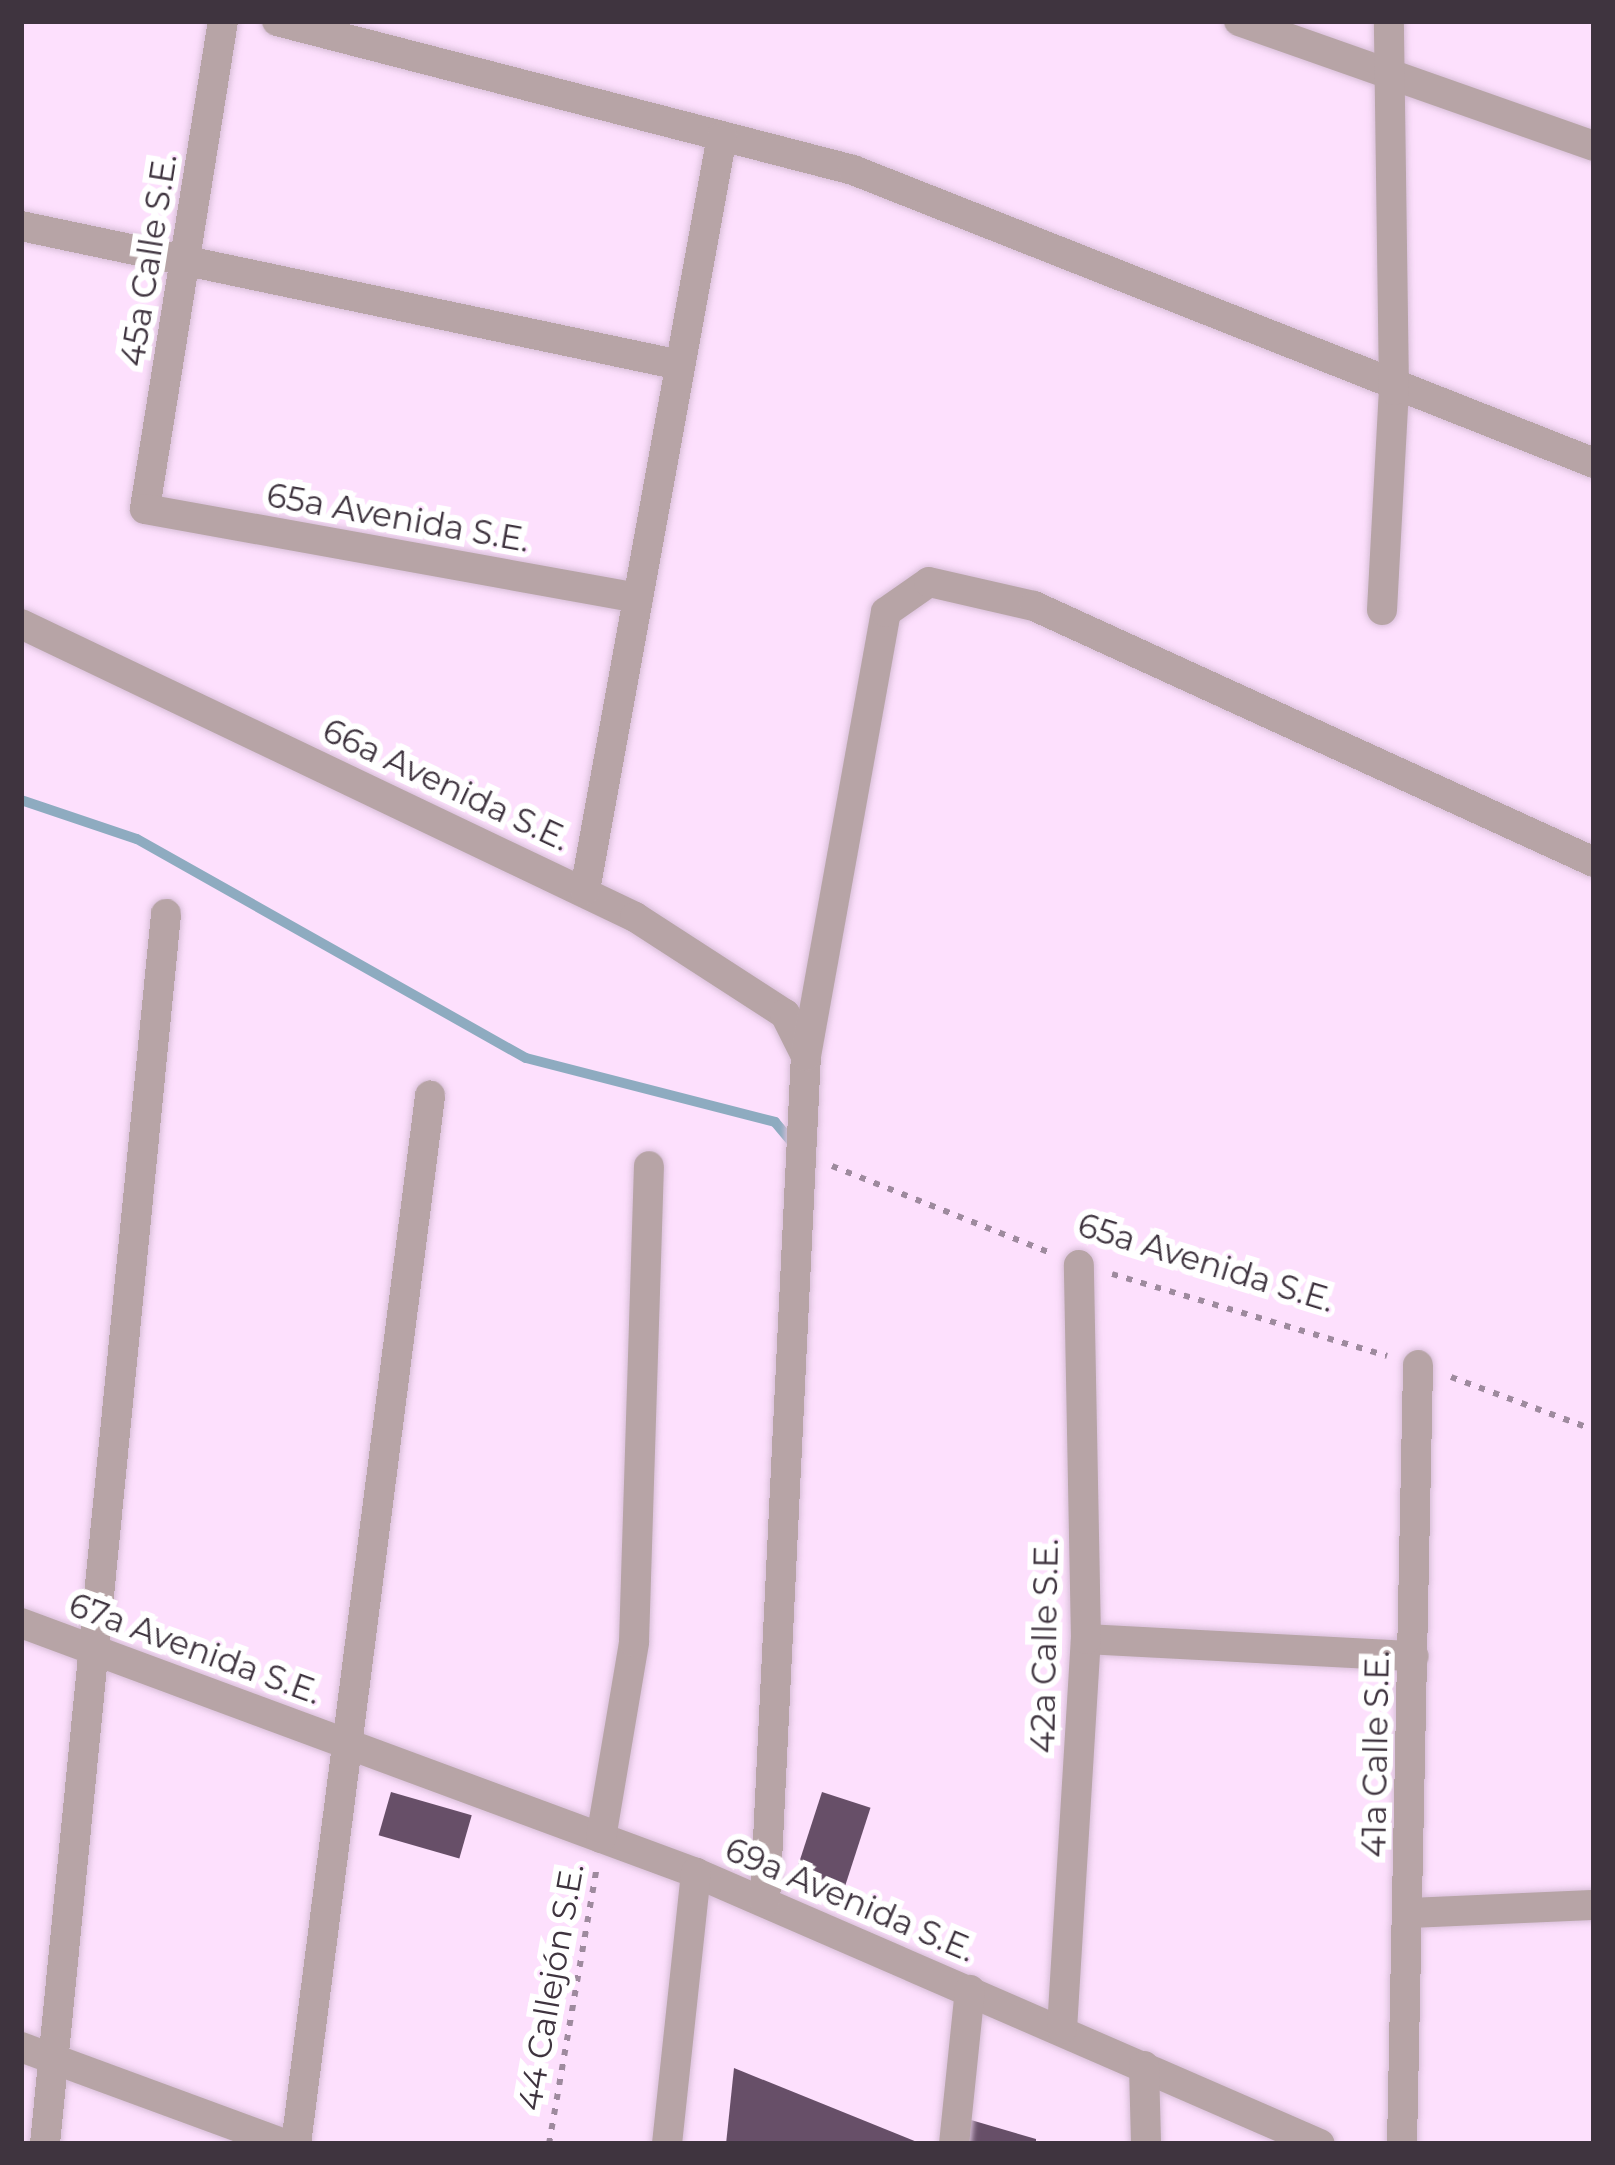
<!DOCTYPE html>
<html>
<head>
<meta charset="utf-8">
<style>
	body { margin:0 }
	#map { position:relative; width:1615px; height:2165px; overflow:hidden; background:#fde0fd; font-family:Montserrat,sans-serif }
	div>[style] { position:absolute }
	.stream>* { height:10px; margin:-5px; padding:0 5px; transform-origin:5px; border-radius:5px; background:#8eabc0 }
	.building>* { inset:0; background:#674f68; transform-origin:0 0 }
	.path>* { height:6px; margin-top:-3px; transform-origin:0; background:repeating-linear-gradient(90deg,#9e8a9e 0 6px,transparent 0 15px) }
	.roads { filter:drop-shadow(0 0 3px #d7bed7) drop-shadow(0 0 3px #d7bed7) }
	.minor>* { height:30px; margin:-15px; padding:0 15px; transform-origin:15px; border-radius:15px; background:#b7a4a6 }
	span { translate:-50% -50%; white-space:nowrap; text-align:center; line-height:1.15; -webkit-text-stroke:12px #fff; paint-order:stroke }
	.street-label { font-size:33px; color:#3f343f }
	.frame { position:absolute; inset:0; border:24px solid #3f343f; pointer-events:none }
</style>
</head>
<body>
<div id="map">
	<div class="stream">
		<i style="left:21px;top:800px;width:122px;rotate:18.6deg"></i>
		<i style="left:137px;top:839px;width:446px;rotate:29.4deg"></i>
		<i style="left:526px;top:1058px;width:257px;rotate:14.4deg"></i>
		<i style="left:775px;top:1122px;width:31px;rotate:50deg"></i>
	</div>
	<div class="building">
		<i style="left:391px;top:1792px;width:84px;height:45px;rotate:16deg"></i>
		<i style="left:822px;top:1792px;width:51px;height:98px;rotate:18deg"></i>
		<i style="clip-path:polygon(734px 2068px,922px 2144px,726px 2144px)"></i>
		<i style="clip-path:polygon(971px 2120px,1036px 2139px,1036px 2144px,967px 2144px)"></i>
	</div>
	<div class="path">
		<i style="left:832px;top:1166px;width:232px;rotate:21.7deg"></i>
		<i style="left:1112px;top:1274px;width:287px;rotate:16.6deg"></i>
		<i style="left:1451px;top:1377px;width:153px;rotate:20.3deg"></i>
		<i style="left:549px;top:2144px;width:277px;rotate:-80.2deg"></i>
	</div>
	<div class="roads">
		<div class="minor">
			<i style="left:223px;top:21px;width:494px;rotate:99.1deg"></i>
			<i style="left:145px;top:509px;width:501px;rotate:10.23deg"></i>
			<i style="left:277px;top:21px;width:595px;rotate:14.5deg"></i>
			<i style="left:853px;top:170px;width:797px;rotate:21.57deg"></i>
			<i style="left:1239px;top:21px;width:376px;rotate:19.4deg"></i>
			<i style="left:21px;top:226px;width:673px;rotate:11.91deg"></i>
			<i style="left:1382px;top:610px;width:220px;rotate:-86.9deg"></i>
			<i style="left:1394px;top:390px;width:369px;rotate:-90.8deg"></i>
			<i style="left:21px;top:624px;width:680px;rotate:25.51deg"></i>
			<i style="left:635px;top:917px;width:179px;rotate:32.9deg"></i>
			<i style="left:785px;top:1014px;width:47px;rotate:63.4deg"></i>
			<i style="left:585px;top:890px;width:766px;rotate:-79.7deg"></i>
			<i style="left:21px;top:1623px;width:720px;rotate:20.32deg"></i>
			<i style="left:696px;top:1873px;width:680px;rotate:23.48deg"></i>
			<i style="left:1086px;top:1639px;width:328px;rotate:3deg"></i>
			<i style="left:601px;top:1838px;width:199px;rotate:-80.4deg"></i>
			<i style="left:634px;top:1642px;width:476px;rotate:-88.2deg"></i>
			<i style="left:765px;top:1902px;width:847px;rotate:-87.23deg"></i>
			<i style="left:806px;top:1056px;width:451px;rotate:-79.8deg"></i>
			<i style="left:886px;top:612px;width:52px;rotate:-34.9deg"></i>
			<i style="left:929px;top:582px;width:108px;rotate:12.9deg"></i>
			<i style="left:1034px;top:606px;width:616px;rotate:24.57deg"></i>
			<i style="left:1408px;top:1913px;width:186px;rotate:-2.5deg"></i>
			<i style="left:1062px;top:2029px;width:391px;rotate:-86.5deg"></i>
			<i style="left:1086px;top:1639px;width:374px;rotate:-91.1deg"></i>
			<i style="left:21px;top:2047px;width:281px;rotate:20.2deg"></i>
			<i style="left:1144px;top:2066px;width:78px;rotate:88.5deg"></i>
			<i style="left:45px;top:2144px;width:1236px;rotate:-84.38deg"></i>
			<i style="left:296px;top:2144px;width:1057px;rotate:-82.71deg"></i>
			<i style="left:667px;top:2144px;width:273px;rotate:-83.9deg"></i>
			<i style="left:954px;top:2144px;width:155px;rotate:-84.1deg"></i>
			<i style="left:1402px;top:2144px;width:779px;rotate:-88.82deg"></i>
		</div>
	</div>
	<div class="street-label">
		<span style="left:149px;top:260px;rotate:-81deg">45a Calle S.E.</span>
		<span style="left:398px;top:518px;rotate:10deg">65a Avenida S.E.</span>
		<span style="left:446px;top:785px;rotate:25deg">66a Avenida S.E.</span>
		<span style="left:1206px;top:1263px;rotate:17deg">65a Avenida S.E.</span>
		<span style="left:1045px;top:1646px;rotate:-89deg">42a Calle S.E.</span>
		<span style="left:195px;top:1649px;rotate:20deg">67a Avenida S.E.</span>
		<span style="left:1376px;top:1754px;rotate:-89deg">41a Calle S.E.</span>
		<span style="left:850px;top:1900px;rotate:23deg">69a Avenida S.E.</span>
		<span style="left:551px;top:1987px;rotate:-80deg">44 Callejón S.E.</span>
	</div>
	<div class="frame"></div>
</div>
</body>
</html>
